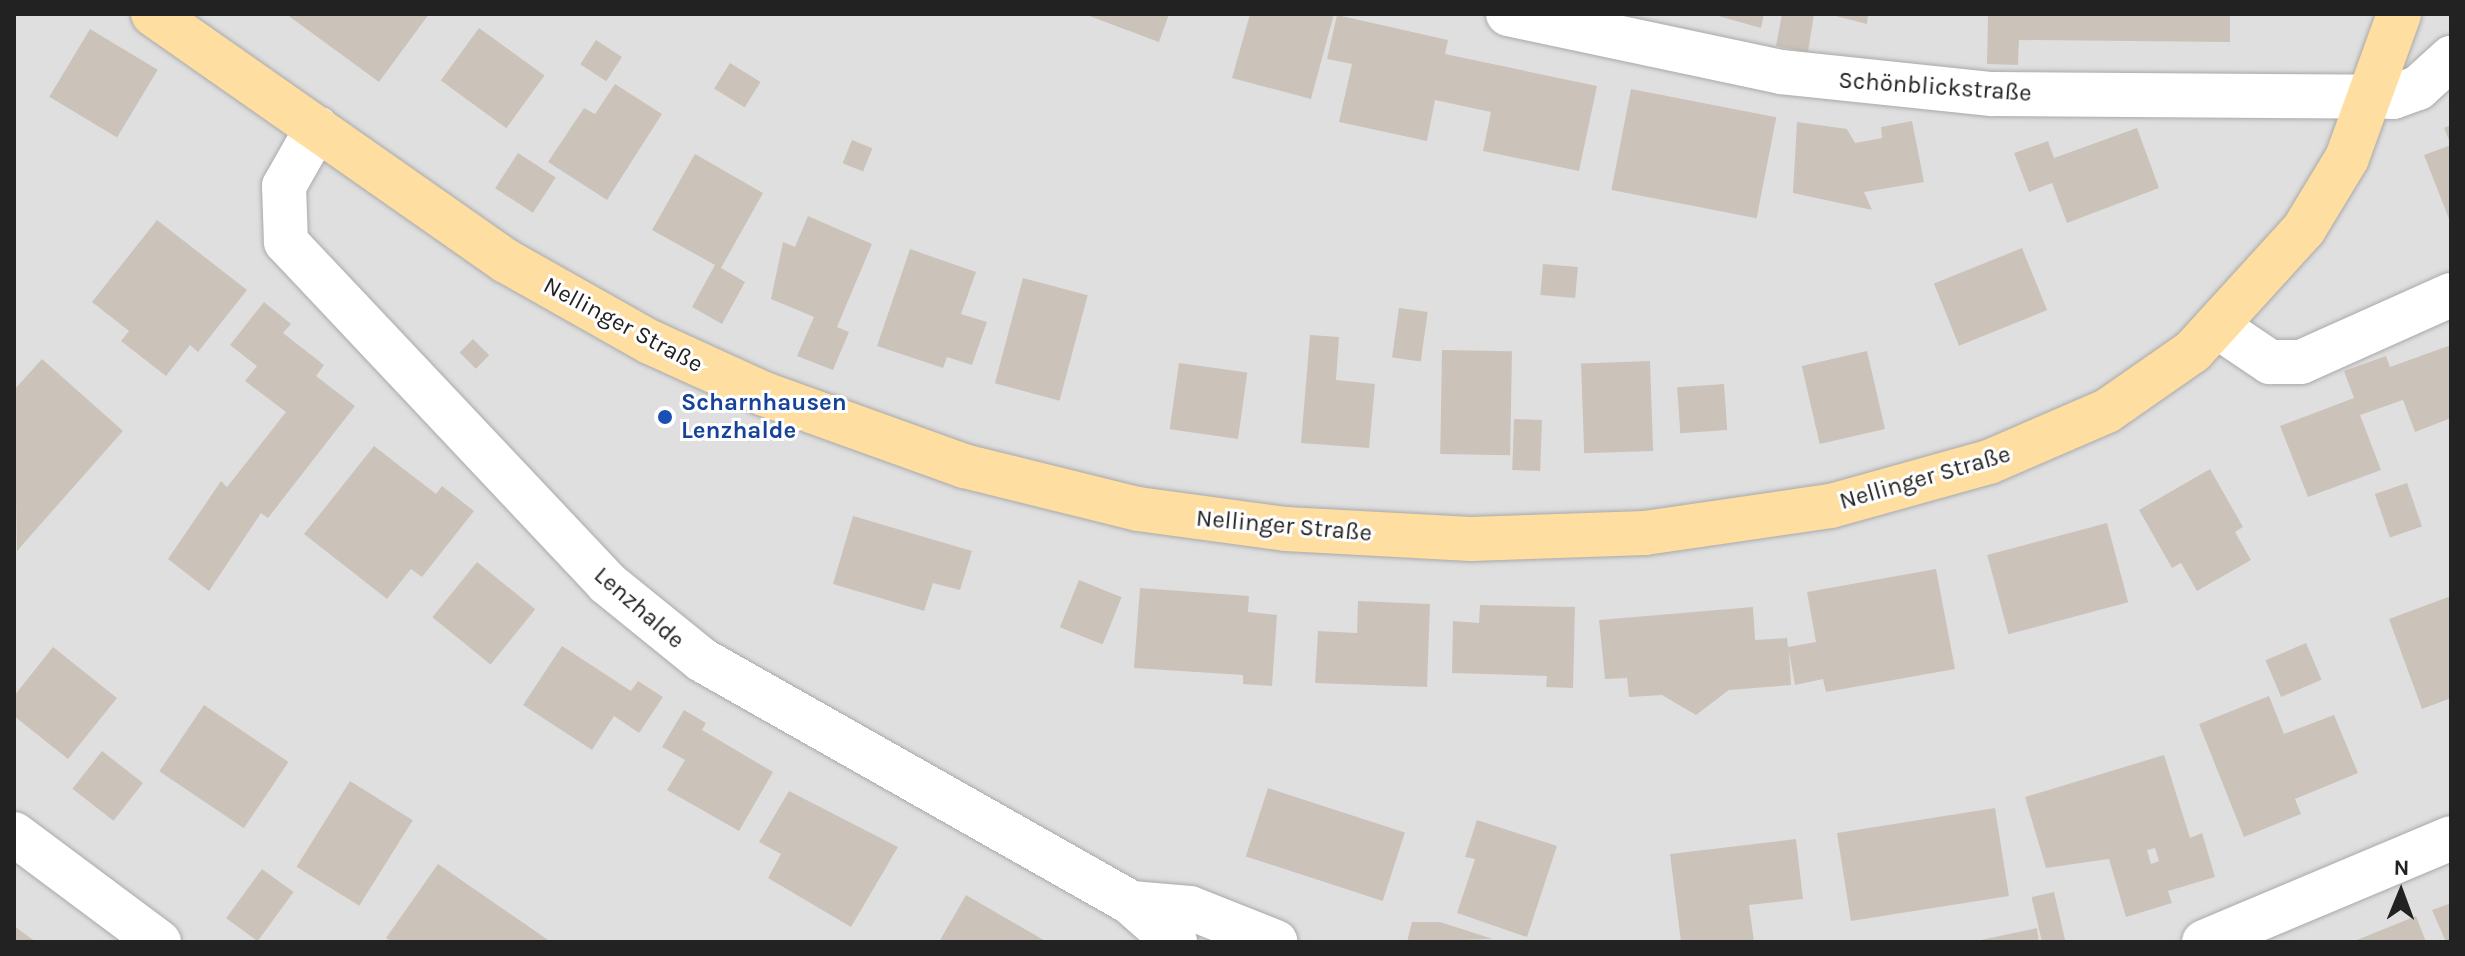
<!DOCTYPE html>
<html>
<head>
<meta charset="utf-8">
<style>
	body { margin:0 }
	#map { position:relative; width:2465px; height:956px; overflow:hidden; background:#f3f0e8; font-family:Karla,sans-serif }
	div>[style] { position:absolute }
	.residential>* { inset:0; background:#e0dfdf; transform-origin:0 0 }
	.building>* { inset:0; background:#cbc3ba; transform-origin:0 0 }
	.roads { filter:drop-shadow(0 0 2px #a9a9a9) drop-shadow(0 0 2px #a9a9a9) }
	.minor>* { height:44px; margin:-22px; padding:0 22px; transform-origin:22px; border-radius:22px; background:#fff }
	.major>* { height:44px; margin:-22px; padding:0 22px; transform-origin:22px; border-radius:22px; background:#ffdea1 }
	.dots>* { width:22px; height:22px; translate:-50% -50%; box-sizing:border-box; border:4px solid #fff; border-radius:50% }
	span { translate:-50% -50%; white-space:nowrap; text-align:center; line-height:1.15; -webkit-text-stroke:6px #fff; paint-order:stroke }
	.street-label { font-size:24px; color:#222 }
	.transit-label { font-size:24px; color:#164399; font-weight:700 }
	.left { translate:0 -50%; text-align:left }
	.frame { position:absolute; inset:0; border:16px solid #222; pointer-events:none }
	.north { position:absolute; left:2361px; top:852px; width:80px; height:80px; -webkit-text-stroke:6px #fff; paint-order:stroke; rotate:1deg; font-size:22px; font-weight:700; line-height:32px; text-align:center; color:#222 }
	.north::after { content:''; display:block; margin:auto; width:28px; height:36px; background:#222; clip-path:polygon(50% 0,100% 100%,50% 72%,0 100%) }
</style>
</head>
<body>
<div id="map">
	<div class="residential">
		<i style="left:14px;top:14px;width:2437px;height:928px"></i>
	</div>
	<div class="building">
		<i style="clip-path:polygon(286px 14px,429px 14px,379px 82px)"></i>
		<i style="clip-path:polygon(1084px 14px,1169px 14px,1159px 42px)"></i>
		<i style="clip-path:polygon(1250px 14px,1334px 14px,1311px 99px,1232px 78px)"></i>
		<i style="clip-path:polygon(1711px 14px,1764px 14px,1761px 28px)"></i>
		<i style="clip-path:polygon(1782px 14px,1814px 14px,1808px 52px,1776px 46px)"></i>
		<i style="clip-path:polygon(1828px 14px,1868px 14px,1867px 24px)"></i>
		<i style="clip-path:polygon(1988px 14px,2230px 14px,2230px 42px,2019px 40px,2018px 65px,1987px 64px)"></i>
		<i style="clip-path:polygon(1337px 15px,1448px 40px,1445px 54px,1597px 86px,1579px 171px,1483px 151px,1491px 112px,1435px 100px,1427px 141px,1339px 122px,1352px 64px,1327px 59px)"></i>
		<i style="left:479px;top:28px;width:81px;height:65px;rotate:36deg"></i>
		<i style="left:90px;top:29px;width:79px;height:79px;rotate:31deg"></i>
		<i style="left:596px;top:40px;width:31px;height:29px;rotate:33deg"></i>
		<i style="left:730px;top:63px;width:36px;height:30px;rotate:32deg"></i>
		<i style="clip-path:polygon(615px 84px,662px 114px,607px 200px,548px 162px,584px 108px,595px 114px)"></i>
		<i style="left:1631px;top:89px;width:148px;height:103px;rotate:11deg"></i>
		<i style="clip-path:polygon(1912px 121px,1924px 182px,1864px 192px,1872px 210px,1793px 193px,1797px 122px,1847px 129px,1855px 143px,1882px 138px,1881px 127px)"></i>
		<i style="clip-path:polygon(2451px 125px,2451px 224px,2424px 155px,2451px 145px,2444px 128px)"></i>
		<i style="clip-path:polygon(2137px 128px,2159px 188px,2067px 223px,2052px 183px,2029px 192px,2014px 153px,2048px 141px,2054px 158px)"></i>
		<i style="left:852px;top:140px;width:22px;height:25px;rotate:22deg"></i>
		<i style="left:518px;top:153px;width:45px;height:42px;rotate:33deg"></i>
		<i style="clip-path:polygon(695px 154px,763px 193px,721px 268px,745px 282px,722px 324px,692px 307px,715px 265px,652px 230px)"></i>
		<i style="clip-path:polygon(808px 216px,872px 244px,837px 327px,849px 332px,833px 370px,797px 356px,814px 317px,771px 299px,783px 242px,795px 247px)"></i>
		<i style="clip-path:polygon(157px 220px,247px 290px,198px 352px,190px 345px,166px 376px,121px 341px,129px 331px,92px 302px)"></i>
		<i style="left:2022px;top:248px;width:67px;height:95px;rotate:68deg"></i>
		<i style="clip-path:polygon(910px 249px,976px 272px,961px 314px,987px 322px,972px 365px,947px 357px,943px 368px,877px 346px)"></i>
		<i style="left:1543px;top:264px;width:35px;height:31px;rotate:5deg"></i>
		<i style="left:1023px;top:278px;width:67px;height:109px;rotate:15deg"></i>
		<i style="clip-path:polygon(264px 302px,291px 324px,283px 333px,324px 365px,316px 376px,355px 406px,268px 518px,261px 513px,209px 591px,168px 559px,221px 481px,227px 487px,286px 412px,245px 381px,257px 366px,230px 345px)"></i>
		<i style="left:1399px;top:308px;width:29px;height:50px;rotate:8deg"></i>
		<i style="clip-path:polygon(1310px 335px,1339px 337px,1336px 380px,1375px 384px,1369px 448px,1301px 443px)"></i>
		<i style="left:473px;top:339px;width:23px;height:19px;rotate:45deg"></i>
		<i style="clip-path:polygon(2451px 345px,2451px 418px,2415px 432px,2403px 400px,2360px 415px,2381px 470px,2308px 497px,2280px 426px,2354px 398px,2344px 371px,2386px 356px,2390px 367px)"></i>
		<i style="left:1442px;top:350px;width:70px;height:104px;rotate:1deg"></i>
		<i style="left:1867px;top:351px;width:80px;height:67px;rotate:77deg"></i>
		<i style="clip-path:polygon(42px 359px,123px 431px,17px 551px,14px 390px)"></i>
		<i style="left:1650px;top:361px;width:90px;height:69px;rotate:88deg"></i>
		<i style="left:1179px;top:363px;width:69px;height:67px;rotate:8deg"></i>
		<i style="left:1724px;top:384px;width:46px;height:47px;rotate:86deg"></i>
		<i style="left:1514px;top:419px;width:28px;height:51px;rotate:2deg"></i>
		<i style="clip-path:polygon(374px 446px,436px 494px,442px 486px,474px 511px,422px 577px,411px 569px,387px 599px,304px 534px)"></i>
		<i style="clip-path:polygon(2210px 469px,2243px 527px,2235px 532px,2251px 560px,2197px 591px,2181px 563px,2172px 568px,2139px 510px)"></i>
		<i style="left:2407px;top:483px;width:46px;height:34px;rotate:71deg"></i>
		<i style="clip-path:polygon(853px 516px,972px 551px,960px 590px,933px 583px,924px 611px,833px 584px)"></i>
		<i style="left:2107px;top:523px;width:82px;height:124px;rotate:75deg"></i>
		<i style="left:477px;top:562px;width:75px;height:71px;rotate:39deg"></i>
		<i style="clip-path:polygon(1936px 569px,1955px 669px,1826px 692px,1823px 679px,1795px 685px,1789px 651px,1791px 685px,1729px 690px,1696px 715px,1662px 695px,1629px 697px,1627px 678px,1605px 679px,1599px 620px,1753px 607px,1755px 640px,1787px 638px,1788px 647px,1816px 642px,1807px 592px)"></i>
		<i style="left:1079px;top:580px;width:46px;height:51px;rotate:22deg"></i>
		<i style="clip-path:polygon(1140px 588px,1249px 596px,1248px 612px,1277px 615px,1272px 686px,1243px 684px,1243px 675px,1134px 668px)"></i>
		<i style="clip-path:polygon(2451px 596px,2451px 698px,2422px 709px,2389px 619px)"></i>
		<i style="clip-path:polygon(1358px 601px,1430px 604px,1427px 687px,1315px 683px,1318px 631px,1357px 633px)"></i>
		<i style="clip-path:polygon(1480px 605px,1575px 607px,1573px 688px,1546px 687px,1547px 676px,1452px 673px,1453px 621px,1479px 623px)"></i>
		<i style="left:2306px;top:643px;width:40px;height:44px;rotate:67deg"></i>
		<i style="clip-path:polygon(562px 646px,631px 691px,638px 681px,663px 697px,639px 733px,614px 716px,592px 750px,523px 705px)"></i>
		<i style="clip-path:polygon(53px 647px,117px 698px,68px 759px,14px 716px,14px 696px)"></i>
		<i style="clip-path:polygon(2269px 696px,2284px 734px,2334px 715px,2358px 773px,2295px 799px,2301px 814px,2244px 837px,2199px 724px)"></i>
		<i style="left:204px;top:705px;width:102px;height:80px;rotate:34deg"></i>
		<i style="clip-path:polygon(684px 710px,706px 723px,702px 730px,773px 772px,739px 831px,667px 790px,685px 760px,662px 747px)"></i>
		<i style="left:102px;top:751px;width:52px;height:48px;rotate:38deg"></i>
		<i style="clip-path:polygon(evenodd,2164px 755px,2190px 838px,2202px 833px,2215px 877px,2168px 891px,2172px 903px,2126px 917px,2109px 859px,2046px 868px,2025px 797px,2164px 755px,2155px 848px,2159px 861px,2151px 864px,2147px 850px,2155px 848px)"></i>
		<i style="left:350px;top:781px;width:74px;height:101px;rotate:32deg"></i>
		<i style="left:1268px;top:788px;width:144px;height:72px;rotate:18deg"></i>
		<i style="clip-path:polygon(789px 791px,898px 847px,851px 927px,768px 878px,781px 854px,759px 842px)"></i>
		<i style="left:1995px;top:808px;width:89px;height:160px;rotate:81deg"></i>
		<i style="clip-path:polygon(1477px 820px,1557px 846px,1527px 937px,1457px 913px,1475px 859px,1465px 857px)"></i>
		<i style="clip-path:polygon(1796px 839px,1803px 899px,1749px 905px,1754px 942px,1681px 942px,1670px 854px)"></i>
		<i style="clip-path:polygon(438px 864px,551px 942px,392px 942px,386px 938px)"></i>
		<i style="left:262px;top:869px;width:39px;height:61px;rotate:36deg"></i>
		<i style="left:2054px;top:892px;width:51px;height:23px;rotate:77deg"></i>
		<i style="clip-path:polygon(966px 895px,1047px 942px,939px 942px)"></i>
		<i style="clip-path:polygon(2451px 903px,2451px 942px,2446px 942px,2432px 910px)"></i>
		<i style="clip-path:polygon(2416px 916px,2426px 942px,2352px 942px)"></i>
		<i style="clip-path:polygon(1412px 922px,1440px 922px,1493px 939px,1407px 942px)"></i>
		<i style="clip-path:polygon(14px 926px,36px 942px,14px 942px)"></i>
		<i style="clip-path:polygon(2037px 928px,2039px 942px,1976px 942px,1976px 941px)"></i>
	</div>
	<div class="roads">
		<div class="minor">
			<i style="left:1508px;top:14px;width:279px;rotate:12deg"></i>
			<i style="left:1781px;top:72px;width:212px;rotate:6deg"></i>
			<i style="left:1992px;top:94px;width:401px;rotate:0.4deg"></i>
			<i style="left:2393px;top:97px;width:27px;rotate:-20deg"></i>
			<i style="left:2418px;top:88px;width:45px;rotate:-42.3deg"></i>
			<i style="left:317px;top:128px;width:67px;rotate:119.6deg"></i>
			<i style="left:284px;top:186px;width:56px;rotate:88deg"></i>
			<i style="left:286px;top:242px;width:468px;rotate:46.7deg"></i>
			<i style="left:607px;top:583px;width:122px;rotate:39deg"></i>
			<i style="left:702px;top:660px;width:493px;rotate:29.5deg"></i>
			<i style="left:1131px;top:903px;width:59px;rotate:41.6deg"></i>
			<i style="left:2218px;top:327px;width:63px;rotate:33.9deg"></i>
			<i style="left:2270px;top:362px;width:31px"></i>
			<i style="left:2301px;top:362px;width:164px;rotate:-24.1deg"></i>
			<i style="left:14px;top:834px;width:181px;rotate:36.7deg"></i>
			<i style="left:1131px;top:903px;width:59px;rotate:4.8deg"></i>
			<i style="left:1190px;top:908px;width:92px;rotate:21.6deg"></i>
			<i style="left:2204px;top:942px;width:268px;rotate:-22.8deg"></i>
		</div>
		<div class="major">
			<i style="left:153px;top:14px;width:431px;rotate:35deg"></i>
			<i style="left:506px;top:261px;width:165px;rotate:29.4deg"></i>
			<i style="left:650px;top:342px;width:125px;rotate:24.5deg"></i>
			<i style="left:764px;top:394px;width:213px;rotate:19.8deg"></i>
			<i style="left:964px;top:466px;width:179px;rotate:13.9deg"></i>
			<i style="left:1138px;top:509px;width:149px;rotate:7.7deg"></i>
			<i style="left:1286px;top:529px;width:185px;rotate:3.1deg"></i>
			<i style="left:1471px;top:539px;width:174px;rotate:-2deg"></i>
			<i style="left:1645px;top:533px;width:188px;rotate:-8.3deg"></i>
			<i style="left:1831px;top:506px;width:164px;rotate:-15.6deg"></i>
			<i style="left:1989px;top:462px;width:129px;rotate:-23.4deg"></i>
			<i style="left:2107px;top:411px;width:105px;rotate:-34.9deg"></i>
			<i style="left:2193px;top:351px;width:165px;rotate:-47.7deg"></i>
			<i style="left:2304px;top:229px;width:83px;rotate:-58.8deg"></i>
			<i style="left:2347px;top:158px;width:153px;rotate:-70.1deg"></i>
		</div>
	</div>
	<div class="dots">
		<i style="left:665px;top:417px;background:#1a4fb4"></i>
	</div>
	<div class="street-label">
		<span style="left:1935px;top:87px;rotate:4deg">Schönblickstraße</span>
		<span style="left:623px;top:325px;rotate:28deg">Nellinger Straße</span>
		<span style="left:1925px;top:478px;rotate:-16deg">Nellinger Straße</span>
		<span style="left:1284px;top:526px;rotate:5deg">Nellinger Straße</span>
		<span style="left:639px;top:608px;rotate:41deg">Lenzhalde</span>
	</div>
	<div class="transit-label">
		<span class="left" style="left:681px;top:417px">Scharnhausen<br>Lenzhalde</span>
	</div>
	<div class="frame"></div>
	<div class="north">N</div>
</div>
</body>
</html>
